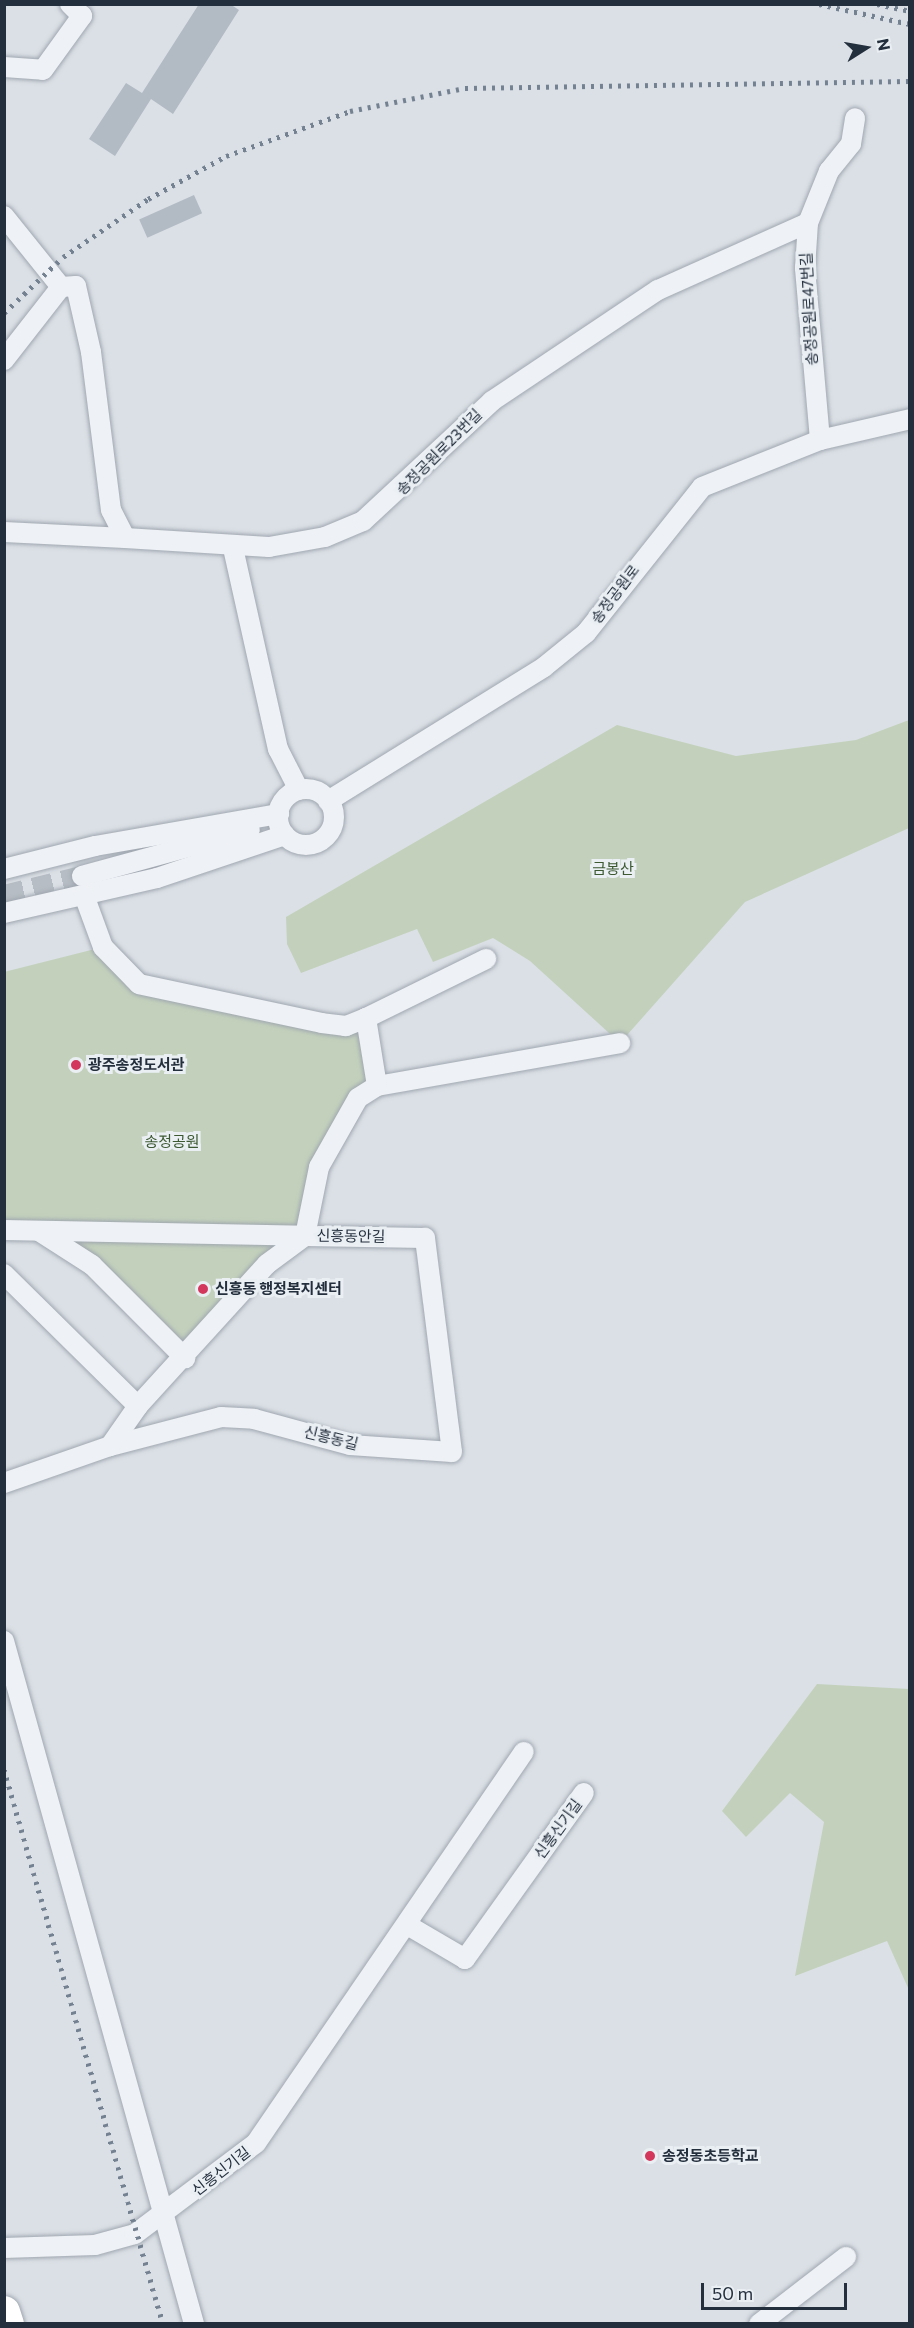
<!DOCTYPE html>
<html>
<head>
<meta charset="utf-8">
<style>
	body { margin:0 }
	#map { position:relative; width:914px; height:2328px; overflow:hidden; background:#dbe0e6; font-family:Commissioner,"Noto Sans KR",sans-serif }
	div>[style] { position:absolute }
	.green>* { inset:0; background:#c3d1bc }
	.building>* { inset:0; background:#b2bac3; transform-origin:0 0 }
	.street-tunnel>* { height:20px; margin-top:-10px; transform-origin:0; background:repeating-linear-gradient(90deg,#b6bdc4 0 20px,transparent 0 30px) }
	.roads { filter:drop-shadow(0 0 2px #a0a7b0) drop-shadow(0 0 2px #a0a7b0) }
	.street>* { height:20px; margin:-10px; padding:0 10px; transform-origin:10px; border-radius:10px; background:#eef1f5 }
	.street>.ring { margin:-10px; padding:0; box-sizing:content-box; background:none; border:20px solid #eef1f5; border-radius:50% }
	.primary>* { height:32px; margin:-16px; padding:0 16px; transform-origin:16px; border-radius:16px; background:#fff }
	.rail>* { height:4.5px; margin-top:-2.25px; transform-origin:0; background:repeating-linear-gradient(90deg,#748191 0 3px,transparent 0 9px) }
	.dots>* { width:16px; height:16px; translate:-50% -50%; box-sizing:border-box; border:3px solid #eaeff4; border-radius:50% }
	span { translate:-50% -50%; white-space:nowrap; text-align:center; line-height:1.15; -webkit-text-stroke:6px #eaeff4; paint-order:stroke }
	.street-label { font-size:15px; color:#242f3d }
	.park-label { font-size:15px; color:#3c5931 }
	.poi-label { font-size:15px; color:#242f3d; font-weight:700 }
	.left { translate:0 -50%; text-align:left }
	.frame { position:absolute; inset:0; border:6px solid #242f3d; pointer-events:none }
	.north { position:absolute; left:836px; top:18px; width:60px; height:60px; -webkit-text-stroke:4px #eaeff4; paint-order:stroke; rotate:79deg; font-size:16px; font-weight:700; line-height:24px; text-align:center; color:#242f3d }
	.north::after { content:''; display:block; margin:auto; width:21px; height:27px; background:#242f3d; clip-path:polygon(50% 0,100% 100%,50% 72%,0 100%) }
	.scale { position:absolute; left:701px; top:2283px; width:146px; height:27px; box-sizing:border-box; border:3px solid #242f3d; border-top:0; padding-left:8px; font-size:18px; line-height:21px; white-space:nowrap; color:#242f3d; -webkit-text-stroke:4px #eaeff4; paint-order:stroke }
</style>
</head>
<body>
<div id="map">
	<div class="green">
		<i style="clip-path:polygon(909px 720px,909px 828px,745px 902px,620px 1043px,530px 961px,493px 938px,433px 962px,417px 929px,301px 973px,287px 944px,286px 917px,617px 725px,736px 756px,856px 740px)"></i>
		<i style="clip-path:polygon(103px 947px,139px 984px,322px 1023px,366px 1018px,377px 1086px,319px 1167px,305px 1236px,185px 1358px,39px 1231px,5px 1230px,4px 972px)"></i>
		<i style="clip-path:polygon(817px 1684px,909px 1689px,909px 1990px,887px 1941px,795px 1976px,824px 1822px,790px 1793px,746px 1837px,722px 1811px)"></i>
	</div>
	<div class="building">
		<i style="clip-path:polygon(199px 4px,230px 4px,239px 10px,173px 114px,151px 99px,115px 156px,89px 139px,126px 83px,142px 93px)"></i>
		<i style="left:194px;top:195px;width:20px;height:60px;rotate:66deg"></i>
	</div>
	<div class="street-tunnel">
		<i style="left:4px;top:895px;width:80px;rotate:-13.7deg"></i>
	</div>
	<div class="roads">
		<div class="street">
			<i style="left:4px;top:67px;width:39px;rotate:4deg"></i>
			<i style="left:43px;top:70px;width:67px;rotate:-54.2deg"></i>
			<i style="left:82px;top:16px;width:17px;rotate:-135deg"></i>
			<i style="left:4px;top:216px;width:91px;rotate:51.2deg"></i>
			<i style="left:61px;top:287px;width:15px;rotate:-4deg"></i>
			<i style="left:76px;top:286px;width:68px;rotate:77.2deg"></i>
			<i style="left:91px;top:352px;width:159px;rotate:82.8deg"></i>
			<i style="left:111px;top:510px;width:31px;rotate:63deg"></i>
			<i style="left:125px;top:538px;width:144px;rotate:3.6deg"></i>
			<i style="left:269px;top:547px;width:57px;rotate:-10.1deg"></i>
			<i style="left:325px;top:537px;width:41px;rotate:-22.8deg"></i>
			<i style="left:363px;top:521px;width:176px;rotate:-42.9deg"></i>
			<i style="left:492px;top:401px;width:200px;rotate:-33.8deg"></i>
			<i style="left:658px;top:290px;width:164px;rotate:-24.1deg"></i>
			<i style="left:4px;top:360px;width:93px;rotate:-52deg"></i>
			<i style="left:820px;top:440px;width:173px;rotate:-95deg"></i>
			<i style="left:805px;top:268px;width:45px;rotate:-86.2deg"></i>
			<i style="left:808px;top:223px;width:56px;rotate:-68deg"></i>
			<i style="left:829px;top:171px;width:35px;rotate:-51deg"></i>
			<i style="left:851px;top:144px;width:26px;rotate:-81deg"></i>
			<i style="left:4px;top:532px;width:121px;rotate:2.8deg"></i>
			<i style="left:233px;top:548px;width:206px;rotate:77.4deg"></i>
			<i style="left:278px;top:749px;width:46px;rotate:62.9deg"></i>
			<i class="ring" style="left:278px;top:789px;width:36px;height:36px"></i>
			<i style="left:328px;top:801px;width:254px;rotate:-31.8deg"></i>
			<i style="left:544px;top:667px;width:54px;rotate:-39deg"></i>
			<i style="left:586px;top:633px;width:186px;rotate:-51.5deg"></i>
			<i style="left:702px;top:487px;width:127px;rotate:-21.7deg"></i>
			<i style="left:820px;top:440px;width:92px;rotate:-13.1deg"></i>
			<i style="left:4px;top:869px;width:94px;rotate:-14.2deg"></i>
			<i style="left:95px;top:846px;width:187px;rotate:-9.9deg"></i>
			<i style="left:82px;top:876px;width:174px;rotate:-15.3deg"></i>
			<i style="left:4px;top:913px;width:157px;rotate:-12.9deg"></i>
			<i style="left:157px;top:878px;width:135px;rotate:-18.6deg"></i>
			<i style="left:366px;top:1018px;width:134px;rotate:-26.2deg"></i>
			<i style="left:377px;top:1086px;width:247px;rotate:-10deg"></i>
			<i style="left:4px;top:1230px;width:301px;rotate:1.1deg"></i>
			<i style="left:305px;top:1236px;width:70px;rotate:-78.5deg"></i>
			<i style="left:319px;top:1167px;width:79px;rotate:-60.5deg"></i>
			<i style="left:358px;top:1098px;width:22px;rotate:-32deg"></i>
			<i style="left:377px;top:1086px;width:69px;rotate:-99.2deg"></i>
			<i style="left:366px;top:1018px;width:22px;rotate:158deg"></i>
			<i style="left:346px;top:1026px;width:24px;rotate:-173deg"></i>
			<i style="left:322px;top:1023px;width:187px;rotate:-168deg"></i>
			<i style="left:139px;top:984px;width:52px;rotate:-134.2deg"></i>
			<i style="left:103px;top:947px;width:55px;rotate:-110.1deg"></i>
			<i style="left:39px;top:1231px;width:63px;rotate:32.7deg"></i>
			<i style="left:92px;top:1265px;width:132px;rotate:45deg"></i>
			<i style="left:4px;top:1274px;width:188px;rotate:44.6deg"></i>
			<i style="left:4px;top:1483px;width:112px;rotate:-19.2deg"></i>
			<i style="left:110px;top:1446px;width:115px;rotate:-14.6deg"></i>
			<i style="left:221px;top:1417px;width:33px;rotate:3deg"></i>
			<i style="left:254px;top:1419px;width:99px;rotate:15.2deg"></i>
			<i style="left:350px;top:1445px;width:102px;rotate:3.9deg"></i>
			<i style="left:452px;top:1452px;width:216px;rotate:-97.2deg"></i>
			<i style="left:425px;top:1238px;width:120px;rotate:-179deg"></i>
			<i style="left:305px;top:1236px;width:47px;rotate:143.6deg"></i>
			<i style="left:267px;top:1264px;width:192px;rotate:132.3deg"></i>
			<i style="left:138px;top:1406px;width:49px;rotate:125deg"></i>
			<i style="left:4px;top:1641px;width:709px;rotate:74.45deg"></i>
			<i style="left:409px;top:1926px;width:65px;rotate:30.5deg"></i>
			<i style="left:465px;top:1959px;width:204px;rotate:-54.4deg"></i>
			<i style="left:4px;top:2248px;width:91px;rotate:-1.9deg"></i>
			<i style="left:95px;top:2245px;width:41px;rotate:-15.4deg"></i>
			<i style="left:135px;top:2234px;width:151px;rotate:-36.9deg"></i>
			<i style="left:256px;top:2143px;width:474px;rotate:-55.6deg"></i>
			<i style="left:759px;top:2324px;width:110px;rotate:-37.6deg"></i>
		</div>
		<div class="primary">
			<i style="left:4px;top:2312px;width:13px;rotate:72deg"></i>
		</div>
	</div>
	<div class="rail">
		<i style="left:819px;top:4px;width:93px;rotate:12.4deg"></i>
		<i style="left:877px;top:4px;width:34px;rotate:12deg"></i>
		<i style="left:4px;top:313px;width:81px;rotate:-43.5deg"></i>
		<i style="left:63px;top:257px;width:103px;rotate:-34.3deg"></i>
		<i style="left:148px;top:199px;width:89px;rotate:-28.9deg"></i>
		<i style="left:226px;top:156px;width:132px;rotate:-19.9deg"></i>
		<i style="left:350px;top:111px;width:117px;rotate:-11.3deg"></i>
		<i style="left:465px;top:88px;width:445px;rotate:-0.9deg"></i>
		<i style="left:4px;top:1769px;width:577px;rotate:74.01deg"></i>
	</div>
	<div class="dots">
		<i style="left:76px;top:1065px;background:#d4375c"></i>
		<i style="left:203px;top:1289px;background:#d4375c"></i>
		<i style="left:650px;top:2156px;background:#d4375c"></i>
	</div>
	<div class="street-label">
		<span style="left:809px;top:309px;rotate:-93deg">송정공원로47번길</span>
		<span style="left:439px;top:452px;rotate:-45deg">송정공원로23번길</span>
		<span style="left:615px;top:594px;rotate:-53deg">송정공원로</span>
		<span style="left:351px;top:1236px;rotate:1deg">신흥동안길</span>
		<span style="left:331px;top:1438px;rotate:14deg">신흥동길</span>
		<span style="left:558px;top:1829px;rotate:-54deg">신흥신기길</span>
		<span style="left:221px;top:2171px;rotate:-38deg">신흥신기길</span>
	</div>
	<div class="park-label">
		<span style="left:613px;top:869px">금봉산</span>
		<span style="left:172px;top:1142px">송정공원</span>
	</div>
	<div class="poi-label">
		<span class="left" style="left:88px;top:1065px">광주송정도서관</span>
		<span class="left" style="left:215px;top:1289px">신흥동 행정복지센터</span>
		<span class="left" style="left:662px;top:2156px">송정동초등학교</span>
	</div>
	<div class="frame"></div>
	<div class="north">N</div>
	<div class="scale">50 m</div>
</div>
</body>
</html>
